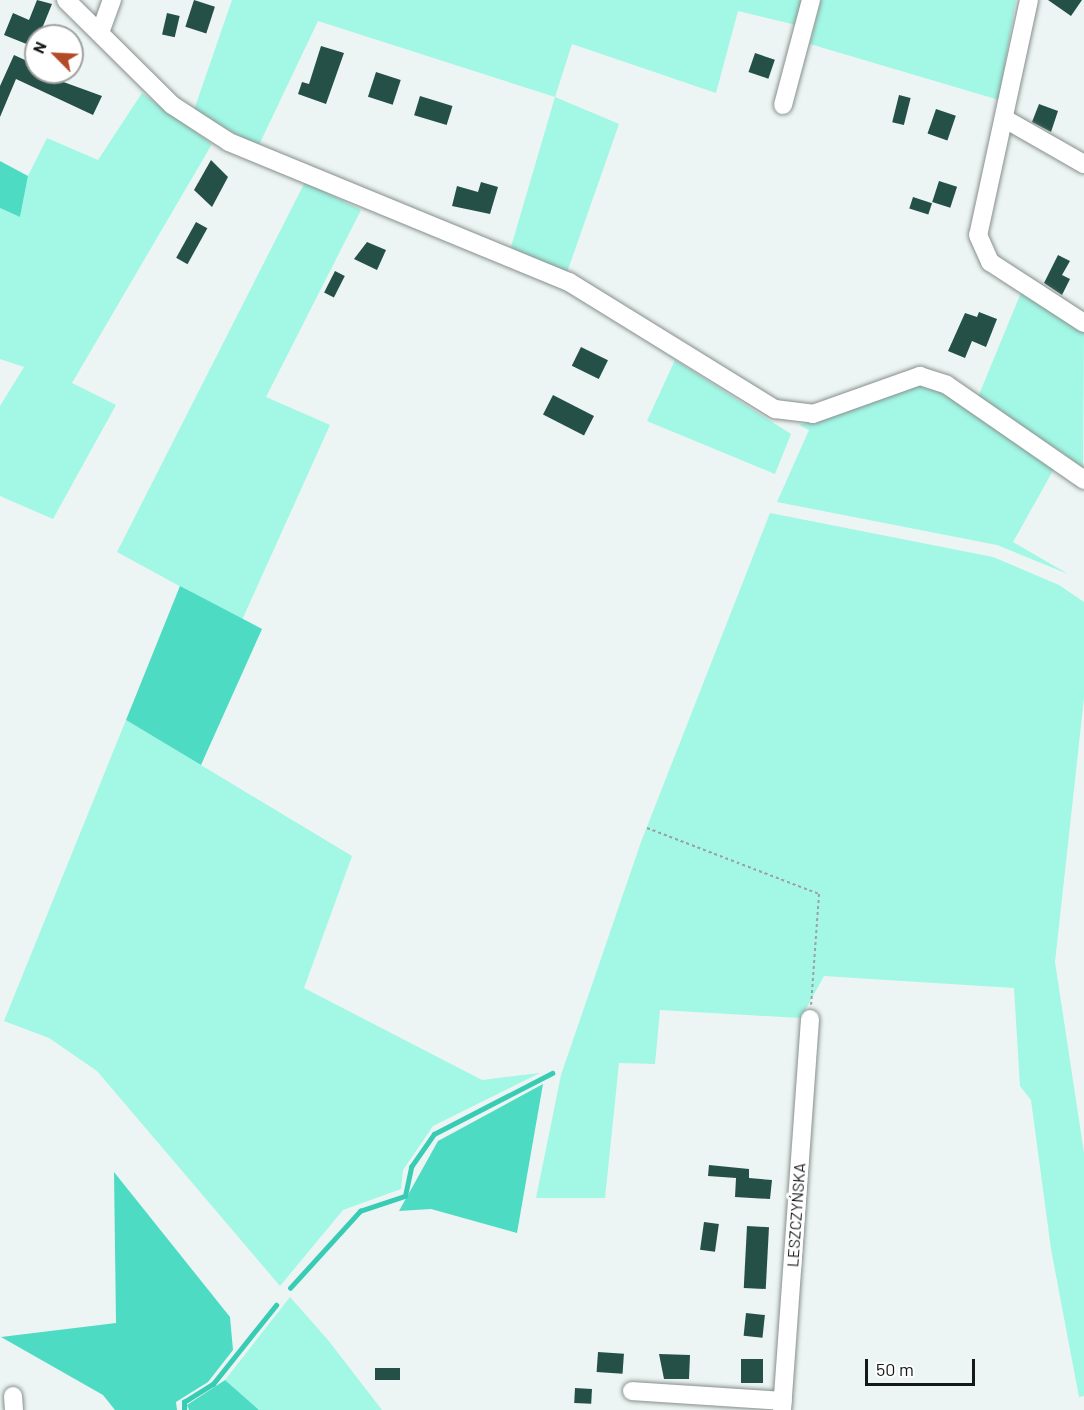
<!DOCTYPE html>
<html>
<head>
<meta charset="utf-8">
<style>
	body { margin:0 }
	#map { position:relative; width:1084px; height:1410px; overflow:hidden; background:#ecf5f3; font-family:Barlow,sans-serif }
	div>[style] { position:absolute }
	.green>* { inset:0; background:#a2f7e5 }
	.forest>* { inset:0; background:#4edbc3 }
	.stream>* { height:4.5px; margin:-2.25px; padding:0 2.25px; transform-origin:2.25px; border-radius:2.25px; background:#39ccb4 }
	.building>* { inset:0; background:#255048; transform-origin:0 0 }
	.path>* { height:2px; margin-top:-1px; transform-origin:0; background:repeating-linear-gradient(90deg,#9ca2a1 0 3px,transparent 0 6px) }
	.roads { filter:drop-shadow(0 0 2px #878f8d) drop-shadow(0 0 2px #878f8d) }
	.minor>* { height:18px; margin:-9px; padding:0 9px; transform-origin:9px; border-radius:9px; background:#fff }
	span { translate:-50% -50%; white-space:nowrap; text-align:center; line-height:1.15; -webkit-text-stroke:6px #fff; paint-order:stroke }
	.street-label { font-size:16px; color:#151818 }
	.north { position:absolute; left:24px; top:24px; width:60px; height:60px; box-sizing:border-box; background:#fff; border:2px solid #a1a3a3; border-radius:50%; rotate:294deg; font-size:16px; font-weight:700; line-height:24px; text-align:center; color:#151818 }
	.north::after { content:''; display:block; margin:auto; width:21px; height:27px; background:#b34b29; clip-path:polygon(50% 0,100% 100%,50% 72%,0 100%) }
	.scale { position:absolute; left:865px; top:1359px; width:110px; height:27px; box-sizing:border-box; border:3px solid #151818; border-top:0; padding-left:8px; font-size:18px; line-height:21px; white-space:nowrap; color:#151818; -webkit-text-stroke:4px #fff; paint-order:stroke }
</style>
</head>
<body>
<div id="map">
	<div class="green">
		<i style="clip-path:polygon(232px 0,807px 0,800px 26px,738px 11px,716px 93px,572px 44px,555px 97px,619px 124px,564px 281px,511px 247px,555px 97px,318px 21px,258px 147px,194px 110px)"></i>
		<i style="clip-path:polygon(821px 0,1016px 0,999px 100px,810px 44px)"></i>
		<i style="clip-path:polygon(142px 93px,212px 144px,72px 383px,116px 405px,53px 519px,0 496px,0 406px,24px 367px,0 359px,0 208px,20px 217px,28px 176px,47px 138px,98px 160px)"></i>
		<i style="clip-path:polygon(305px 182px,361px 210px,266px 397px,330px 425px,242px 620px,117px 552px)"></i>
		<i style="clip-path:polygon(1023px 288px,1084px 329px,1083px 468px,978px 397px)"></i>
		<i style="clip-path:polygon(675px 360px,791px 434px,775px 474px,647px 421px)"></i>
		<i style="clip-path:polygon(904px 384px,933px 386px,1055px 467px,1013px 542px,1068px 574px,997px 545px,777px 502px,809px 430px,799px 425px,846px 412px)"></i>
		<i style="clip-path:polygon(770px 513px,993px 557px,1059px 585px,1084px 602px,1084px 698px,1055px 962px,1084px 1153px,1084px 1396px,1079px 1397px,1051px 1249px,1031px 1100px,1020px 1086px,1014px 988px,824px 976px,801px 1018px,660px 1010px,655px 1064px,619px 1063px,605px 1198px,536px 1198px,561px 1075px,641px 842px)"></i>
		<i style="clip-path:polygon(126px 720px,352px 856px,304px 988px,482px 1080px,540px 1073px,433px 1126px,403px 1170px,401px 1189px,343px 1210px,280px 1286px,97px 1071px,49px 1038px,4px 1021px)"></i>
		<i style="clip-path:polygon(290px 1297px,328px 1340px,382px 1410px,259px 1410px,225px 1380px)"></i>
	</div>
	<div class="forest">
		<i style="clip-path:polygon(0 161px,28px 176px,20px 217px,0 208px)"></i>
		<i style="clip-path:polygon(180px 586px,262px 629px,201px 765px,126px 720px)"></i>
		<i style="clip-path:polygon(543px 1084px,517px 1233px,431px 1209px,399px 1211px,438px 1141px)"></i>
		<i style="clip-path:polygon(114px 1172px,230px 1317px,233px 1350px,208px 1382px,176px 1402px,177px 1410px,115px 1410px,103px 1395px,1px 1337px,116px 1323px)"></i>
		<i style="clip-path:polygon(225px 1380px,259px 1410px,189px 1410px,187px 1405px)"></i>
	</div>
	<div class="stream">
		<i style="left:290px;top:1288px;width:104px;rotate:-47.7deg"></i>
		<i style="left:360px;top:1211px;width:47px;rotate:-18.4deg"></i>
		<i style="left:405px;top:1196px;width:30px;rotate:-78deg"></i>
		<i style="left:411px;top:1167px;width:40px;rotate:-55.1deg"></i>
		<i style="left:434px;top:1134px;width:133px;rotate:-27.3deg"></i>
		<i style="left:184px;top:1410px;width:8px;rotate:-90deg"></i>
		<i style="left:184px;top:1402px;width:34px;rotate:-32deg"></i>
		<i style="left:213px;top:1384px;width:101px;rotate:-51.4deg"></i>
	</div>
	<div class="building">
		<i style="clip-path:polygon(37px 0,52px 4px,39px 36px,29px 45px,4px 35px,13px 13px,29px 20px)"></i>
		<i style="left:194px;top:0;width:22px;height:28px;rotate:18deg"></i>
		<i style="clip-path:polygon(1048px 0,1082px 0,1071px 16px)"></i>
		<i style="left:167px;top:13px;width:13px;height:22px;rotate:13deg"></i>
		<i style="clip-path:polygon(321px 46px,344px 53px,326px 104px,298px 94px,302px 82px,309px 84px)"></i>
		<i style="left:755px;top:53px;width:21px;height:20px;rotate:19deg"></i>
		<i style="clip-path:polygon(14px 55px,36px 65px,36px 72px,102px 96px,93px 115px,16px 79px,0 117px,0 86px)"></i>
		<i style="left:376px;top:72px;width:26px;height:26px;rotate:18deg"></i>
		<i style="left:899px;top:95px;width:12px;height:28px;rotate:14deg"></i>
		<i style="left:420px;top:96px;width:34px;height:20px;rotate:17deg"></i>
		<i style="clip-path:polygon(1039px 104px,1058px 111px,1051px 132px,1032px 122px)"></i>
		<i style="left:936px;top:109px;width:21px;height:26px;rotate:19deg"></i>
		<i style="clip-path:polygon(211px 160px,228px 177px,212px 207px,194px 190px)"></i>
		<i style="left:939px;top:181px;width:19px;height:22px;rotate:18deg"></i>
		<i style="clip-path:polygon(481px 182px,498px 187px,490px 214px,452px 206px,457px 186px,478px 192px)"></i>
		<i style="left:913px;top:197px;width:20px;height:12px;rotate:18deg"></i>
		<i style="left:196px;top:222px;width:13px;height:41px;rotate:29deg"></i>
		<i style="clip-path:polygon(367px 242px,386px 250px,377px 270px,354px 259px)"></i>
		<i style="clip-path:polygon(1058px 255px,1070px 261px,1062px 275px,1070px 279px,1062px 295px,1044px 283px)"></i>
		<i style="left:335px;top:271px;width:11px;height:24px;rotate:27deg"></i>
		<i style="clip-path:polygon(979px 312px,997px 319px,986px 347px,972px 341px,965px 358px,948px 351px,965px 313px,977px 317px)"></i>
		<i style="left:581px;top:347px;width:30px;height:21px;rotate:26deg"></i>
		<i style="left:553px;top:395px;width:46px;height:22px;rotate:27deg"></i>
		<i style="clip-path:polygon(709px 1165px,749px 1169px,749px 1178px,772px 1180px,770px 1199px,735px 1197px,736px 1178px,708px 1176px)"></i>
		<i style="left:704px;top:1222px;width:15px;height:28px;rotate:8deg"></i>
		<i style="left:747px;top:1226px;width:22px;height:62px;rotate:3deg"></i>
		<i style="left:746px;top:1313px;width:19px;height:23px;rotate:6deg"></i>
		<i style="left:598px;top:1352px;width:26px;height:20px;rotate:4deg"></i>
		<i style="clip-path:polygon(659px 1354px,690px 1355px,689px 1379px,664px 1379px)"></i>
		<i style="left:741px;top:1359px;width:22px;height:24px"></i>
		<i style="left:400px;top:1368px;width:12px;height:25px;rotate:90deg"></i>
		<i style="left:575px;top:1388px;width:17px;height:15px;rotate:3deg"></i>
	</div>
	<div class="path">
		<i style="left:647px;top:828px;width:184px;rotate:21deg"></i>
		<i style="left:819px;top:894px;width:111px;rotate:94.1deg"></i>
	</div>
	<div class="roads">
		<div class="minor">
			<i style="left:66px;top:0;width:149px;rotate:44.7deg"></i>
			<i style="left:172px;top:105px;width:68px;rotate:33deg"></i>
			<i style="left:229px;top:142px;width:368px;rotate:22.4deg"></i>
			<i style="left:569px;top:282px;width:242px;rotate:31.7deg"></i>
			<i style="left:775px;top:409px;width:38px;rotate:7deg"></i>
			<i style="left:813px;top:414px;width:114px;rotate:-19.6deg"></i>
			<i style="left:920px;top:376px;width:28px;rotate:18deg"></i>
			<i style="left:947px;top:385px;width:167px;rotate:34.7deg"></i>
			<i style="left:1029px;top:0;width:240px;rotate:102.2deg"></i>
			<i style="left:978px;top:235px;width:30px;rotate:66deg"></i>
			<i style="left:990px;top:262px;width:112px;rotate:33deg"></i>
			<i style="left:101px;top:30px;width:32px;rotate:-70deg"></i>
			<i style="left:783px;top:105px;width:109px;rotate:-75.1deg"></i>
			<i style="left:1005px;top:119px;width:91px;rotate:29.7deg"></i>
			<i style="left:632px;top:1391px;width:151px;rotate:3.8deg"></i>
			<i style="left:13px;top:1396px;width:14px;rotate:86deg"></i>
			<i style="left:782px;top:1410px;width:392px;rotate:-85.9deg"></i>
		</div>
	</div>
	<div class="street-label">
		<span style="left:796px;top:1215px;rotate:-86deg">LESZCZYŃSKA</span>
	</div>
	<div class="north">N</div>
	<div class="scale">50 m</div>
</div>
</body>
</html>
